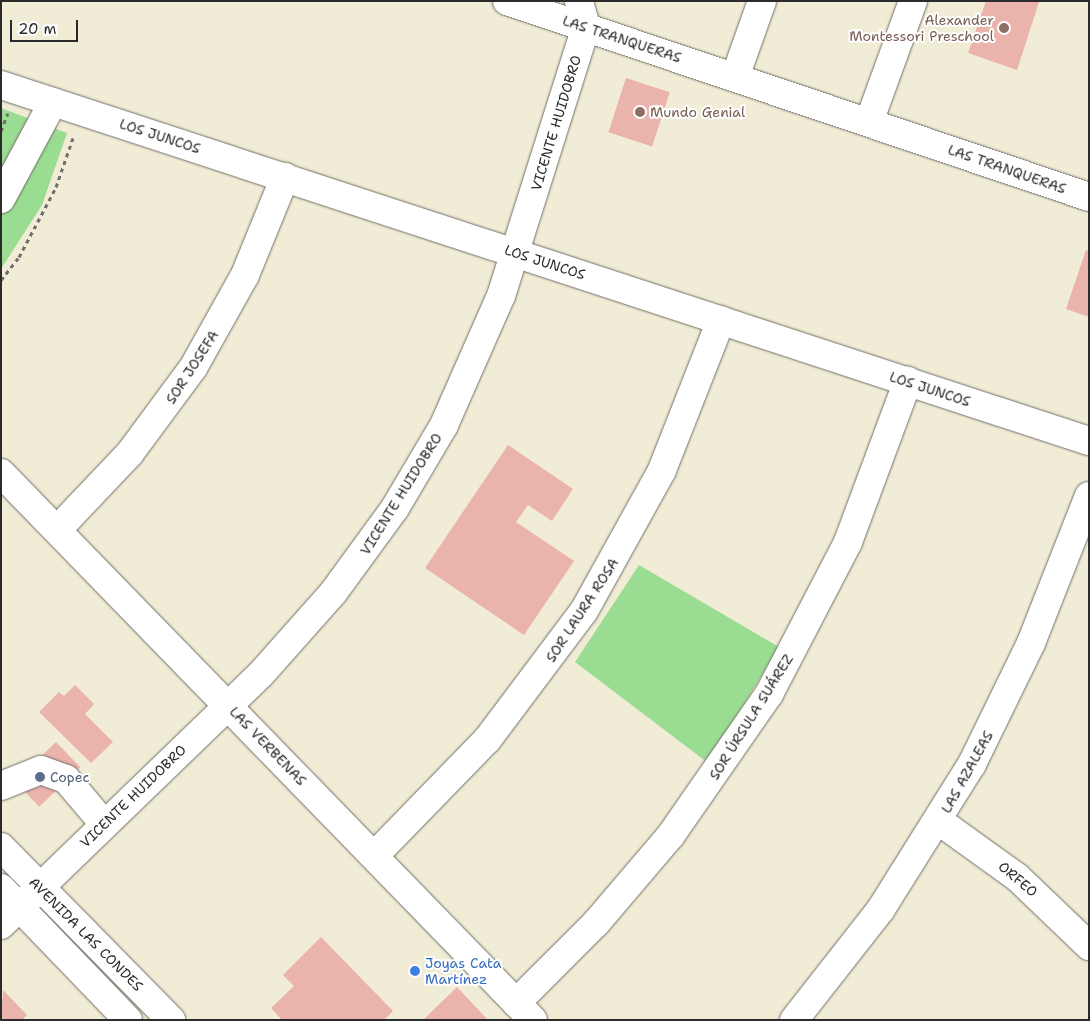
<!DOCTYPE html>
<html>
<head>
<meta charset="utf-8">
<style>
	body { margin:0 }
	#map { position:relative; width:1090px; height:1021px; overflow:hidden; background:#f1ecd6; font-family:"Shantell Sans",sans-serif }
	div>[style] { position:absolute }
	.green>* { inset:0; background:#9bdc93 }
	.building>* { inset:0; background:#eab3ab; transform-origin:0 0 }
	.path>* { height:3px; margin-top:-1.5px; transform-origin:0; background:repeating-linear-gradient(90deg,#706f67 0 4px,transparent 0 8px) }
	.roads { filter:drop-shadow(0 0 1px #706f67) drop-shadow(0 0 1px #706f67) }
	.minor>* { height:28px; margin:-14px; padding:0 14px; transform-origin:14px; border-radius:14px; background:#fff }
	.major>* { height:28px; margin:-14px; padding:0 14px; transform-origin:14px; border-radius:14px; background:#fff }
	.dots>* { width:14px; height:14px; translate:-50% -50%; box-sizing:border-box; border:2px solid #fff; border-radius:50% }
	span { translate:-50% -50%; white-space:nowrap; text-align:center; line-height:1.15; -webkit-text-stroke:4px #fff; paint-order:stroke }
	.education-label { font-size:14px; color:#785e54 }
	.right { translate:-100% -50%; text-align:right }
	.left { translate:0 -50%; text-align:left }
	.street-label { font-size:14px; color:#2b2b2b }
	.service-label { font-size:14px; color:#4e5e75 }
	.shop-label { font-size:14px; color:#366cbe }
	.frame { position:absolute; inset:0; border:2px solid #2b2b2b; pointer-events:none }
	.scale { position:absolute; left:10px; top:20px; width:68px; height:22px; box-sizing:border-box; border:2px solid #2b2b2b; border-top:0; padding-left:6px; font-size:15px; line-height:18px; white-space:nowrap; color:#2b2b2b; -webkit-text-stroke:4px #fff; paint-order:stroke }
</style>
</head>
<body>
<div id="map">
	<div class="green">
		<i style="clip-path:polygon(1px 108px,67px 133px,42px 205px,1px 269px)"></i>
		<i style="clip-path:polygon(639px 565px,779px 647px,708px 763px,575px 662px)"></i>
	</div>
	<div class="building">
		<i style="clip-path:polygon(986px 1px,1039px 2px,1017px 70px,968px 53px)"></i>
		<i style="left:626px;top:78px;width:46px;height:57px;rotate:18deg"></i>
		<i style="clip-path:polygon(1086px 250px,1089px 251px,1089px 317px,1066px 309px)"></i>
		<i style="clip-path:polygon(508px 445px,573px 489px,552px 521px,528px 505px,516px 522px,574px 561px,524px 635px,425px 568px)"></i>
		<i style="clip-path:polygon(75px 685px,94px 704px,85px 714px,113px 742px,91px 763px,39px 712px,59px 692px,64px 696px)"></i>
		<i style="left:56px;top:742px;width:35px;height:57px;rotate:46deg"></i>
		<i style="clip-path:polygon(321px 937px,393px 1011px,384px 1020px,282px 1020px,271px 1008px,294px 986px,283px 975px)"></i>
		<i style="clip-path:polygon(457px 987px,488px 1020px,423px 1020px)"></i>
		<i style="clip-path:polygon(3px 990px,27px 1015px,22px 1020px,1px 1020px)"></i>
	</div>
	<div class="path">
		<i style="left:1px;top:131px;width:19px;rotate:-69deg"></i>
		<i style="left:1px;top:280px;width:29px;rotate:-52deg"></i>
		<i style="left:19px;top:257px;width:79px;rotate:-62.1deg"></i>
		<i style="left:56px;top:187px;width:55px;rotate:-70.9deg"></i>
	</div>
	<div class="roads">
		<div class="minor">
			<i style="left:735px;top:77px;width:81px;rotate:-70.4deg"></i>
			<i style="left:1px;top:85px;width:1145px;rotate:18.12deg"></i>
			<i style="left:869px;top:122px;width:129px;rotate:-70deg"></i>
			<i style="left:1px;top:199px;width:110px;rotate:-61.8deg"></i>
			<i style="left:1px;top:473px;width:763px;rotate:45.8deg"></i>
			<i style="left:57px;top:530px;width:106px;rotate:-46.5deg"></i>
			<i style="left:130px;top:453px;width:106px;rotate:-53.5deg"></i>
			<i style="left:193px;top:368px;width:107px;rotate:-60.8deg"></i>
			<i style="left:245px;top:275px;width:106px;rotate:-67.8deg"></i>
			<i style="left:1px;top:786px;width:43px;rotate:-21.8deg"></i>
			<i style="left:41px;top:770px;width:27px;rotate:20deg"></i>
			<i style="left:66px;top:779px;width:59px;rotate:49.8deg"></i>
			<i style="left:939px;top:821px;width:96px;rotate:35.7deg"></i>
			<i style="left:1017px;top:877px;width:100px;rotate:43.8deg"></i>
			<i style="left:375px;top:855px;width:161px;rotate:-45.8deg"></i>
			<i style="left:487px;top:740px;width:161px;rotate:-53.1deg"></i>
			<i style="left:584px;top:611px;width:161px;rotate:-61deg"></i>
			<i style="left:662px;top:470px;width:161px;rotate:-68.5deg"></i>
			<i style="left:1px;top:925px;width:361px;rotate:-44deg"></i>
			<i style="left:261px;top:674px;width:108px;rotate:-48.4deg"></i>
			<i style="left:333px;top:593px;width:105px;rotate:-53.9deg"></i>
			<i style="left:395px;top:508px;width:96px;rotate:-59.4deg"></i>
			<i style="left:444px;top:425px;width:141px;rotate:-66.2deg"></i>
			<i style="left:501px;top:296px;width:283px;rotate:-72.5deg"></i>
			<i style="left:586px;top:26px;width:26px;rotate:-106deg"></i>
			<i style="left:516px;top:1003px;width:115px;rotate:-45deg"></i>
			<i style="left:597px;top:922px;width:114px;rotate:-49.6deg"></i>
			<i style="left:671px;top:835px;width:172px;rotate:-55.2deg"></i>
			<i style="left:769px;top:694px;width:171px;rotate:-62.5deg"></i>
			<i style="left:848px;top:542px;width:172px;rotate:-69.6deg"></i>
			<i style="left:794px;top:1020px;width:141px;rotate:-51.9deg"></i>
			<i style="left:881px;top:909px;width:171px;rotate:-57.9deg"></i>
			<i style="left:972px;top:764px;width:135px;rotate:-64deg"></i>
			<i style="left:1031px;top:643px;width:158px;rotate:-68.5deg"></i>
		</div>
		<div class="major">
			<i style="left:507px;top:1px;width:614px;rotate:18.61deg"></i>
			<i style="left:1px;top:847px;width:243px;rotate:45.5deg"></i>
			<i style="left:1px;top:888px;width:183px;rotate:46.1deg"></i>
		</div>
	</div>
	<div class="dots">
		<i style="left:1004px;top:28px;background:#8d6e63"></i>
		<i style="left:640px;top:112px;background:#8d6e63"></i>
		<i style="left:40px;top:777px;background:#5c6f8a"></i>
		<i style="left:415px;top:971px;background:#3f7fe0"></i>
	</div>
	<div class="education-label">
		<span class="right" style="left:994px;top:28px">Alexander<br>Montessori Preschool</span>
		<span class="left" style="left:650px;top:112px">Mundo Genial</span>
	</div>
	<div class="street-label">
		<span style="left:622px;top:39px;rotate:18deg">LAS TRANQUERAS</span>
		<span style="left:556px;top:123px;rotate:-73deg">VICENTE HUIDOBRO</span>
		<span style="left:160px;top:136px;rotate:18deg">LOS JUNCOS</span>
		<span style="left:1007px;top:169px;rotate:19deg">LAS TRANQUERAS</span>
		<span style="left:545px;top:262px;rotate:18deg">LOS JUNCOS</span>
		<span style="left:192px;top:367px;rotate:-57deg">SOR JOSEFA</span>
		<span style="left:930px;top:389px;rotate:18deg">LOS JUNCOS</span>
		<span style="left:401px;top:494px;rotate:-58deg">VICENTE HUIDOBRO</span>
		<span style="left:582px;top:610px;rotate:-57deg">SOR LAURA ROSA</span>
		<span style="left:751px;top:717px;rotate:-58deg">SOR ÚRSULA SUÁREZ</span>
		<span style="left:268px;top:746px;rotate:46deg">LAS VERBENAS</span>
		<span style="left:967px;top:772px;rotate:-61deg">LAS AZALEAS</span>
		<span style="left:133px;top:796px;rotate:-44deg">VICENTE HUIDOBRO</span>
		<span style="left:1018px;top:879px;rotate:40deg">ORFEO</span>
		<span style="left:86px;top:934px;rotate:45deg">AVENIDA LAS CONDES</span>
	</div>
	<div class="service-label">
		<span class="left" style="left:50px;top:777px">Copec</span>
	</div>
	<div class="shop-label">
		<span class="left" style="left:425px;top:971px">Joyas Cata<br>Martínez</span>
	</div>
	<div class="frame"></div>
	<div class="scale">20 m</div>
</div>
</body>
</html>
